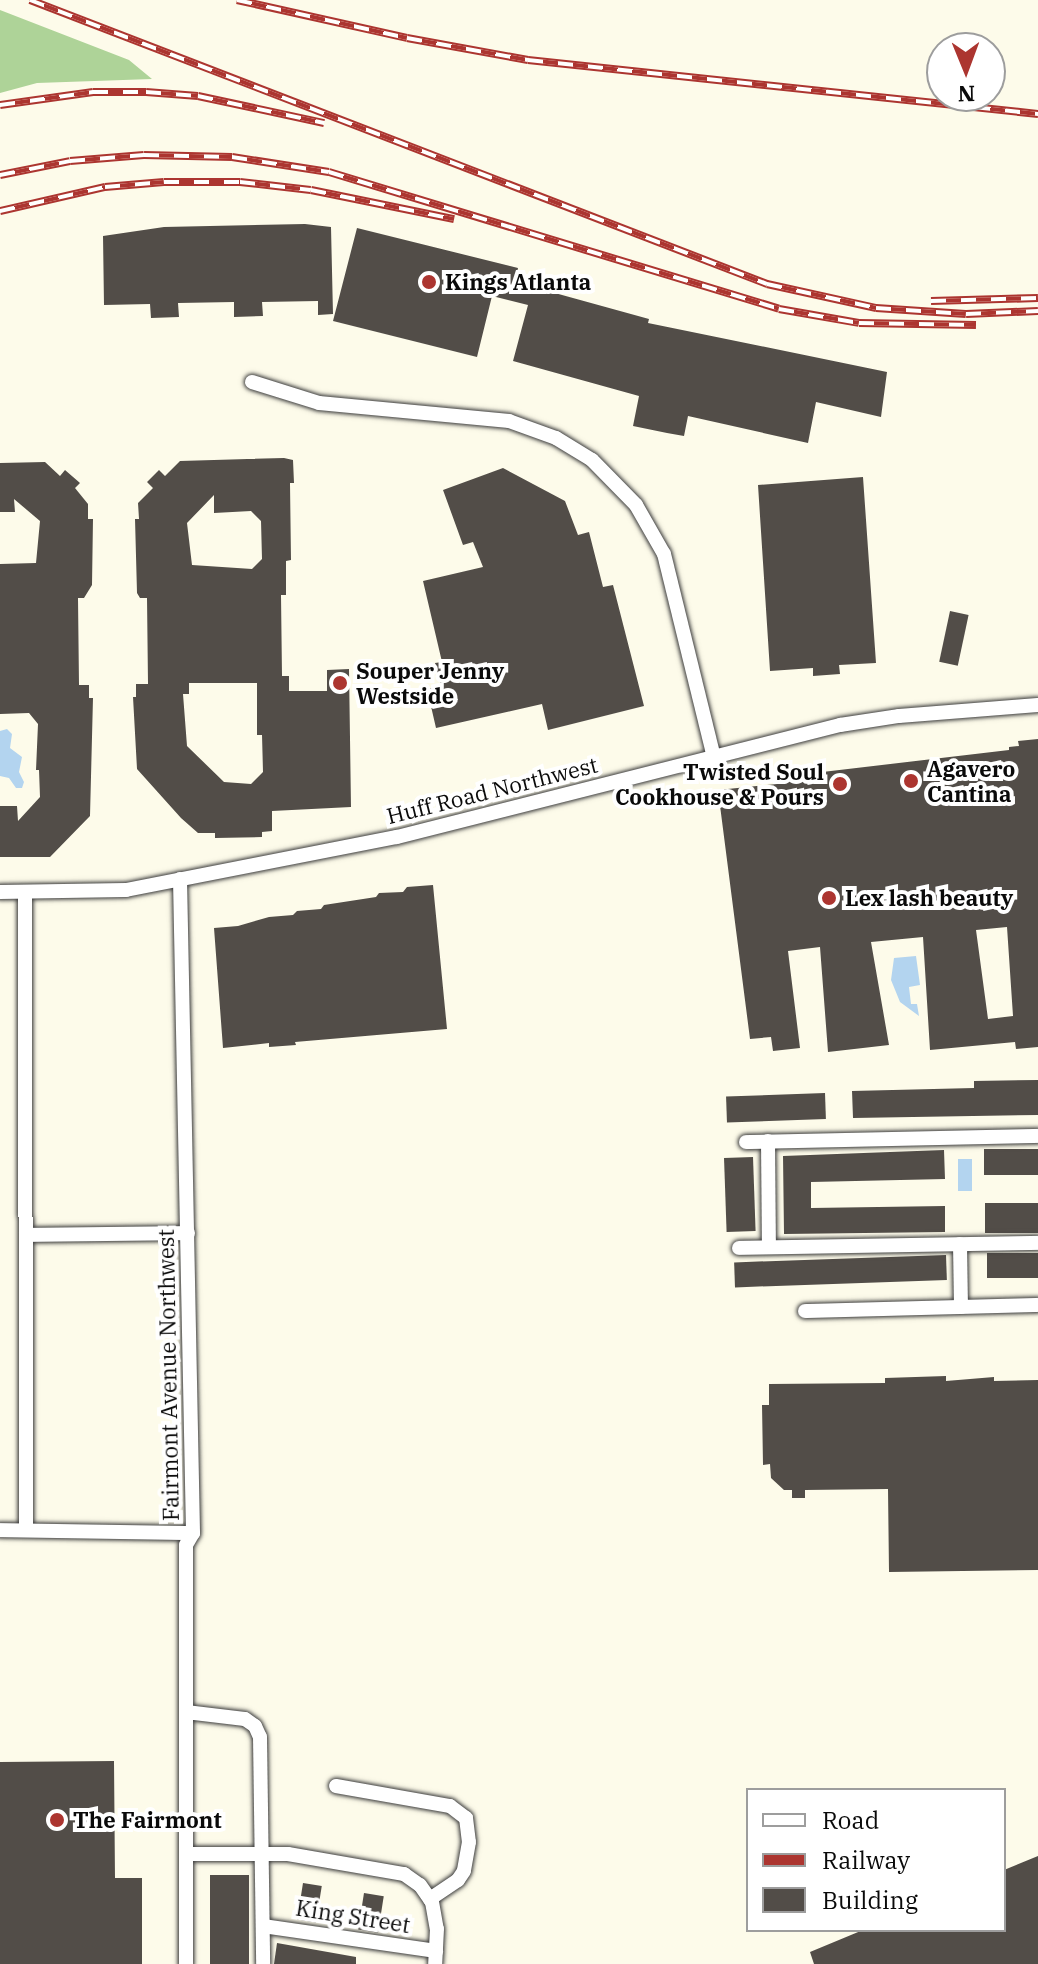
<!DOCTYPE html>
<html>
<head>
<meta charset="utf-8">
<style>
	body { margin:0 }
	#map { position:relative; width:1038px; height:1964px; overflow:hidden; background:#fdfbea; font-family:"IBM Plex Serif",serif }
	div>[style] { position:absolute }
	.forest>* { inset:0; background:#aed398 }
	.water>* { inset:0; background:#b3d4ef; transform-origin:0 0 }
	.building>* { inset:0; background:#524d48; transform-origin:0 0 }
	.roads { filter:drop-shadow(0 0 2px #3d3d3d) drop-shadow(0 0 2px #3d3d3d) }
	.street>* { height:14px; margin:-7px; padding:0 7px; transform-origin:7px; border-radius:7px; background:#fff }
	.rail>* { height:8px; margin-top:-4px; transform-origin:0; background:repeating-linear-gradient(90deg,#fff 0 15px,#ac3530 0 30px); box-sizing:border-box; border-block:2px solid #ac3530 }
	.dots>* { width:22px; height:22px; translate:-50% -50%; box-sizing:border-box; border:4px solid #fff; border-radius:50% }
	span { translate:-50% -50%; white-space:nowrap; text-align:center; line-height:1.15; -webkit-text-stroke:8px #fff; paint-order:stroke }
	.poi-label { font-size:22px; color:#0a0a0a; font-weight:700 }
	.left { translate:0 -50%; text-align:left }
	.right { translate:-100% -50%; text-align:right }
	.street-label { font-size:22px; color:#0a0a0a }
	.legend { position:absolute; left:746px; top:1788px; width:260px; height:144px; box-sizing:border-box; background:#fff; border:2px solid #9d9d9d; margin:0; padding:10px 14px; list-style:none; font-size:24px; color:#0a0a0a }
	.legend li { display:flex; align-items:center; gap:16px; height:40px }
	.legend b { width:40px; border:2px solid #9d9d9d }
	.north { position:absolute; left:926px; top:32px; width:80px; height:80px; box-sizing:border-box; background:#fff; border:2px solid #9d9d9d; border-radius:50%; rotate:179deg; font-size:22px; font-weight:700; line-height:32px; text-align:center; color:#0a0a0a }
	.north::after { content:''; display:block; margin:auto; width:28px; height:36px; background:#ac3530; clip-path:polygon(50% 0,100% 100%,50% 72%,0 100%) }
</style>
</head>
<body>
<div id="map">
	<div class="forest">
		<i style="clip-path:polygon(0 10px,129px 60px,152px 79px,37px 83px,0 93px)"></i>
	</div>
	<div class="water">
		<i style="clip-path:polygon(7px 729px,12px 734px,10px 748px,22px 757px,19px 772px,24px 782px,22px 788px,16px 788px,9px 778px,0 776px,0 731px)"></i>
		<i style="clip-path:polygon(916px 956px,920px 985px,909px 987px,911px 1004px,917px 1004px,919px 1016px,900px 1002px,891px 980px,894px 958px)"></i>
		<i style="left:958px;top:1159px;width:14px;height:32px"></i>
	</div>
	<div class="building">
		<i style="clip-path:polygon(305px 224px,331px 227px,333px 314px,318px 315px,318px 301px,262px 302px,263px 316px,234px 317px,234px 302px,178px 303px,179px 317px,151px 318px,150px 304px,104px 305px,103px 236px,164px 227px)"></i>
		<i style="clip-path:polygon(357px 228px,518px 268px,515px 282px,649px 319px,648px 323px,887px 372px,881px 417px,816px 402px,808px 443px,688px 416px,684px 436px,667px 433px,633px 426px,639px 396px,513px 361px,528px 305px,492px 296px,477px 357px,333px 321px)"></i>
		<i style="clip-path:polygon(evenodd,284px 458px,293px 460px,294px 483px,290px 483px,291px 560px,286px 561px,286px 595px,281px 595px,282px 676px,289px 676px,289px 691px,327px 691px,327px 670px,349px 669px,351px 807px,272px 811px,272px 831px,262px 832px,262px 837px,215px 838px,215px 833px,198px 833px,181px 818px,137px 769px,133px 697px,136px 697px,136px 684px,148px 684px,147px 598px,140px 598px,137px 593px,135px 519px,139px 519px,138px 503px,153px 488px,147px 482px,159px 470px,165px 476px,180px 461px,284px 458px,214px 495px,214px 513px,251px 511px,261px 521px,262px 559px,252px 569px,192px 565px,187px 523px,214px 495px,284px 458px,189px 683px,257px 683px,257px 735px,262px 735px,263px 772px,251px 784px,224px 782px,187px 746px,183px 694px,189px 694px,189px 683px)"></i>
		<i style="clip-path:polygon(45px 462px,60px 476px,65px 470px,80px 483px,75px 488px,88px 504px,88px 519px,93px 519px,92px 585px,84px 598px,78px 598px,79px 685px,89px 685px,89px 698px,93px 698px,90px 816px,50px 857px,0 857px,0 806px,17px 806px,18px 821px,40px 797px,39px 770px,36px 770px,38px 724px,29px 713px,0 714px,0 564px,36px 563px,40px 521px,14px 499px,15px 512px,0 512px,0 463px)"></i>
		<i style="clip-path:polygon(503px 468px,565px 501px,578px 535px,589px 532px,603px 587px,613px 585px,644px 706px,548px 730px,542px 704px,436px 728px,427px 689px,441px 686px,435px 663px,442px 662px,423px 581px,483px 567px,473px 542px,463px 545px,443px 490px)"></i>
		<i style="clip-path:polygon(863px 477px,876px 663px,839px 665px,840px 674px,813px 676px,813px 668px,770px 671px,758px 485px)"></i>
		<i style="left:950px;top:611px;width:19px;height:52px;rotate:12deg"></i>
		<i style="clip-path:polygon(evenodd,1038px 739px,1038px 1047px,1016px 1049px,1015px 1042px,930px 1050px,923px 937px,871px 942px,889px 1045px,828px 1052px,820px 947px,788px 951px,800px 1048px,773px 1051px,771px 1037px,750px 1039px,718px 790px,777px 784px,776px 779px,797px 775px,1009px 750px,1009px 747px,1019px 746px,1018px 741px,1038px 739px,1007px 927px,1013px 1016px,988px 1019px,976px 930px,1007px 927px)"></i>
		<i style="clip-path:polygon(433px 885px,447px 1029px,295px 1042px,296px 1045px,269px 1047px,269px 1043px,223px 1048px,214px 928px,238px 926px,269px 917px,293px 915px,297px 911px,321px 909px,324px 905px,376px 897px,379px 893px,403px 892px,407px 887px)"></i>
		<i style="clip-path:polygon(1038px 1080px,1038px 1115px,853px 1118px,852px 1091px,974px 1088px,974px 1081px)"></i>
		<i style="left:825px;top:1093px;width:26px;height:99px;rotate:88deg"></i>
		<i style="left:1038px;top:1149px;width:26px;height:54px;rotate:90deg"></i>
		<i style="clip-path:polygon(944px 1150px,945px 1179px,811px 1182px,811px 1208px,945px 1206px,945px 1232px,784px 1234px,783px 1156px)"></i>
		<i style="left:753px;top:1157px;width:74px;height:29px;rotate:88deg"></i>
		<i style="left:1038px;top:1203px;width:30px;height:53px;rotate:90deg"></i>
		<i style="left:1038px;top:1253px;width:25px;height:51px;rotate:90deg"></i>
		<i style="left:946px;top:1255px;width:25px;height:212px;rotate:88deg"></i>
		<i style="clip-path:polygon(946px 1376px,946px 1381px,994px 1377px,994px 1381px,1038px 1380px,1038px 1570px,889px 1572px,888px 1489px,805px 1490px,805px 1498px,792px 1498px,792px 1490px,784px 1490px,771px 1478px,770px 1464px,763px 1465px,762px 1405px,769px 1405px,769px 1384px,885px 1383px,885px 1378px)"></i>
		<i style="clip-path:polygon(114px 1761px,115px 1878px,142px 1878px,142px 1964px,0 1964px,0 1762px)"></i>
		<i style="clip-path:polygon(1038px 1856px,1038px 1964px,814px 1964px,810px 1952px,863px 1930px,1004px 1930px,1004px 1870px)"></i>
		<i style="left:249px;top:1875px;width:89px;height:39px;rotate:90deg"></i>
		<i style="left:303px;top:1883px;width:19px;height:37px;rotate:9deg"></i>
		<i style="left:364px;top:1893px;width:20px;height:37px;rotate:9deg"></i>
		<i style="clip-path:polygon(277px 1943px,356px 1957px,356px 1964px,274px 1964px)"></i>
	</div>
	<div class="roads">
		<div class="street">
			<i style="left:252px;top:382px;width:70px;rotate:17.4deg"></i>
			<i style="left:319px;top:403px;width:191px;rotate:5.4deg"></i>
			<i style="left:509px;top:421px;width:50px;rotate:19.9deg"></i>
			<i style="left:556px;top:438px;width:42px;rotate:31.4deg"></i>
			<i style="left:592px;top:460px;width:63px;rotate:45.6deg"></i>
			<i style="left:636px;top:505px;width:56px;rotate:60.3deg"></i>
			<i style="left:664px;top:554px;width:210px;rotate:76.2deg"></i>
			<i style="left:180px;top:879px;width:654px;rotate:88.86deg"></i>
			<i style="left:193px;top:1533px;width:14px;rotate:120deg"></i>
			<i style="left:186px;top:1545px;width:419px;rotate:90deg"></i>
			<i style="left:0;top:892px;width:126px;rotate:-0.9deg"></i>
			<i style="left:126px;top:890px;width:276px;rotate:-11.1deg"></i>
			<i style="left:397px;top:837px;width:457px;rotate:-14.2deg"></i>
			<i style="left:840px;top:725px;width:60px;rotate:-8.7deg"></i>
			<i style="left:899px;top:716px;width:139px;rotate:-4.5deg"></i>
			<i style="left:25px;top:892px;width:637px;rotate:89.91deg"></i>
			<i style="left:768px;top:1141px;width:106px;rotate:89.5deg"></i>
			<i style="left:746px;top:1142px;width:292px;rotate:-1.2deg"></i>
			<i style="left:26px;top:1235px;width:162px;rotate:-0.7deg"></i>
			<i style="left:960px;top:1244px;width:63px;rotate:89.1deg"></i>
			<i style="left:739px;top:1248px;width:299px;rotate:-1deg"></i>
			<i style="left:805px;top:1311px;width:233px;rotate:-1.5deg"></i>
			<i style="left:0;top:1530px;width:193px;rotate:0.9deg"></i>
			<i style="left:186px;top:1712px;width:59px;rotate:6.8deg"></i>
			<i style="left:245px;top:1719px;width:12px;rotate:35deg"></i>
			<i style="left:255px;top:1726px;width:12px;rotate:66deg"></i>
			<i style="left:260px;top:1737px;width:227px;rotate:89.2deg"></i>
			<i style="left:336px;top:1786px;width:116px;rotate:10deg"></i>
			<i style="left:450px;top:1806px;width:20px;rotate:37deg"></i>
			<i style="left:466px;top:1818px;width:24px;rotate:83deg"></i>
			<i style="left:469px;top:1842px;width:29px;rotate:100deg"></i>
			<i style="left:464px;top:1871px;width:11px;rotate:124deg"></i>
			<i style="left:458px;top:1880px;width:34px;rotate:146deg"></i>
			<i style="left:186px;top:1854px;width:102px"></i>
			<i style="left:288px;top:1854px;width:118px;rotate:9.8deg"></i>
			<i style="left:404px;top:1874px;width:19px;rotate:35deg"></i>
			<i style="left:420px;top:1885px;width:21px;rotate:55deg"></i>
			<i style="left:432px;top:1902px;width:27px;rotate:80deg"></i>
			<i style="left:437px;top:1929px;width:35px;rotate:93deg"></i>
			<i style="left:263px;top:1926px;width:175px;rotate:8.2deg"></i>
		</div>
	</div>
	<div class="rail">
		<i style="left:30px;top:0;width:790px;rotate:21.07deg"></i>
		<i style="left:767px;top:284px;width:112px;rotate:12.4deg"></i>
		<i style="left:876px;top:308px;width:90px;rotate:3.8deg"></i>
		<i style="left:966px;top:314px;width:72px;rotate:-2.4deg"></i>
		<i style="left:237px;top:0;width:174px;rotate:12.6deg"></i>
		<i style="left:407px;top:38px;width:123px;rotate:10.3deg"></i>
		<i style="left:528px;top:60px;width:513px;rotate:6.04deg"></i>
		<i style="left:0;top:105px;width:94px;rotate:-8deg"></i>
		<i style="left:93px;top:92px;width:53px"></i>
		<i style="left:146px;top:92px;width:52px;rotate:4.4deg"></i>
		<i style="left:198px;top:96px;width:129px;rotate:12.1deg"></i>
		<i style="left:0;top:175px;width:71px;rotate:-11.3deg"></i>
		<i style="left:70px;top:161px;width:74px;rotate:-4.6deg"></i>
		<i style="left:144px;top:155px;width:88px;rotate:1.3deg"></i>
		<i style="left:232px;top:157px;width:98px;rotate:8.8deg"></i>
		<i style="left:329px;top:172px;width:470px;rotate:16.9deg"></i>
		<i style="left:779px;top:309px;width:81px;rotate:9.9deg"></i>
		<i style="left:859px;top:323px;width:117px;rotate:1deg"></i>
		<i style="left:0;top:211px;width:108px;rotate:-12.9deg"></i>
		<i style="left:105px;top:187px;width:59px;rotate:-4.8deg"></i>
		<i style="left:164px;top:182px;width:76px"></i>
		<i style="left:240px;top:182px;width:71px;rotate:6.4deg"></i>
		<i style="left:311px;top:190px;width:146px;rotate:11.5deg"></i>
		<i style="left:931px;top:301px;width:107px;rotate:-1.6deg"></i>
	</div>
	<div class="dots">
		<i style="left:429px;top:282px;background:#ac3530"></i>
		<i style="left:340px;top:683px;background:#ac3530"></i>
		<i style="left:911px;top:781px;background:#ac3530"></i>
		<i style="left:840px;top:784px;background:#ac3530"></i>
		<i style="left:829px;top:898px;background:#ac3530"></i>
		<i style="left:57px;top:1820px;background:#ac3530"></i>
	</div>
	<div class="poi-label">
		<span class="left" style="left:445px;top:282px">Kings Atlanta</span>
		<span class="left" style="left:356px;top:683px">Souper Jenny<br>Westside</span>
		<span class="left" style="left:927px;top:781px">Agavero<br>Cantina</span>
		<span class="right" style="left:824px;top:784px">Twisted Soul<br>Cookhouse &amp; Pours</span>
		<span class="left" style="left:845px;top:898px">Lex lash beauty</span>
		<span class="left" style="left:73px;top:1820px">The Fairmont</span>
	</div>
	<div class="street-label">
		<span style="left:492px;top:790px;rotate:-14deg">Huff Road Northwest</span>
		<span style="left:168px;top:1375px;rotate:-91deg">Fairmont Avenue Northwest</span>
		<span style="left:353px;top:1916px;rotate:9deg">King Street</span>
	</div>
	<ul class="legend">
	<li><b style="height:10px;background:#fff"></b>Road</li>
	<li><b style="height:10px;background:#ac3530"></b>Railway</li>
	<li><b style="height:22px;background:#524d48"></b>Building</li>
	</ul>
	<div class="north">N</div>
</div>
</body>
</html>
